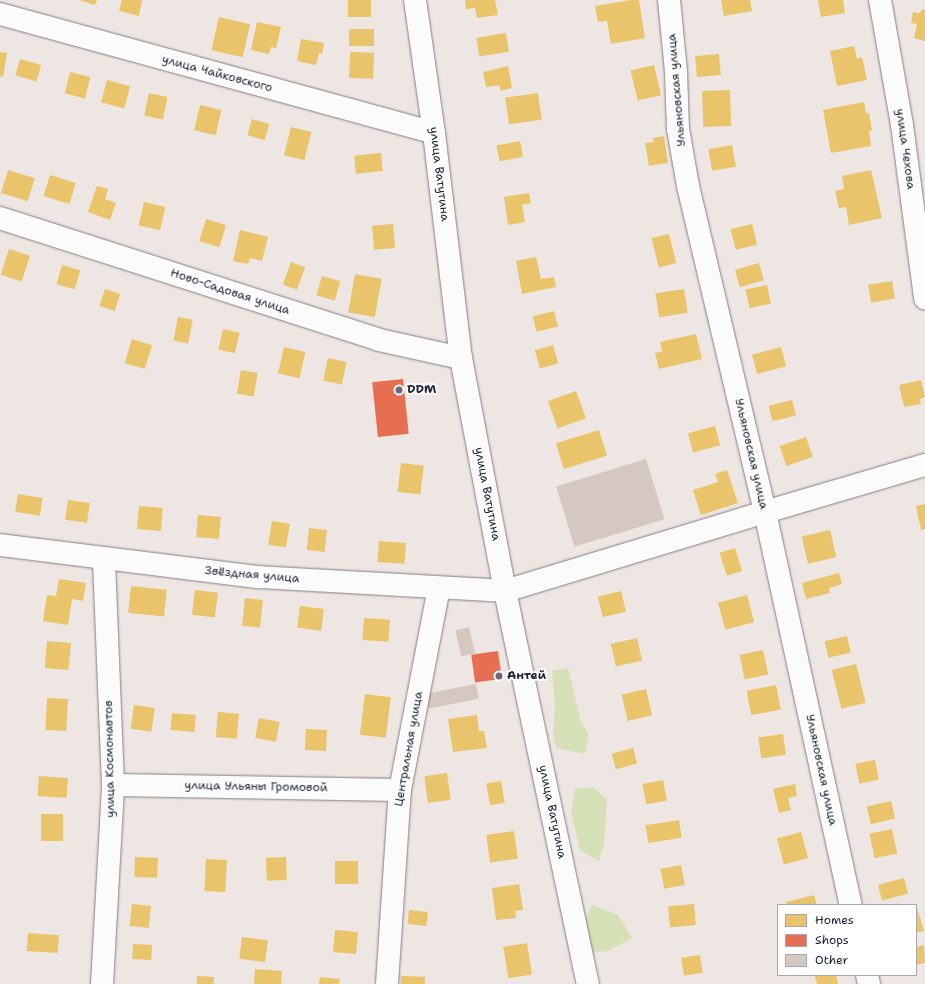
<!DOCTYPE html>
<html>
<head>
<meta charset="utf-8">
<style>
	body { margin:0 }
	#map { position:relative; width:925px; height:984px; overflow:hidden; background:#eee6e2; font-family:"Shantell Sans",sans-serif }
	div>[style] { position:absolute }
	.green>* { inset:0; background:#d5e0b7 }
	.homes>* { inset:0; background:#e9c46a; transform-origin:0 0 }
	.shops>* { inset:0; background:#e76f51; transform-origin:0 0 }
	.building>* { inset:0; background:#d5c8c0; transform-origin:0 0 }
	.roads { filter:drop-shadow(0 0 1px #827f82) drop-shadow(0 0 1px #827f82) }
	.minor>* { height:22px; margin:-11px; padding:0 11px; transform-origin:11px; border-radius:11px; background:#fcfbfb }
	.major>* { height:22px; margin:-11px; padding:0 11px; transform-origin:11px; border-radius:11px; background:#fcfbfb }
	.dots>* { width:11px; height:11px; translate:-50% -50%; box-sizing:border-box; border:2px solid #fff; border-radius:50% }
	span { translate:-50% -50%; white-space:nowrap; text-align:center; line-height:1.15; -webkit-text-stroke:4px #fff; paint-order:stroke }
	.street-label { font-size:12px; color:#22223b }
	.poi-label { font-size:12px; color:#22223b; font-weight:700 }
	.left { translate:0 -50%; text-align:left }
	.legend { position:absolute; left:777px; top:904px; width:140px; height:72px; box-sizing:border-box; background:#fff; border:1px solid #a7a7b1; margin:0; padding:5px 7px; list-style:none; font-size:12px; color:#22223b }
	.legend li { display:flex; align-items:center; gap:8px; height:20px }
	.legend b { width:20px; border:1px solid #a7a7b1 }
</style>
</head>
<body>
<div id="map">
	<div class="green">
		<i style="clip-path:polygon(568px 668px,581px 722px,589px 735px,585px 754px,556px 748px,553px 733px,555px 707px,552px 671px)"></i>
		<i style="clip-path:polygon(593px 787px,607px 800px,604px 844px,599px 861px,580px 850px,571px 812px,575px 789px)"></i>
		<i style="clip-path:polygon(592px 905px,618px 915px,632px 938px,608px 951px,585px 953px,579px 933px)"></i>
	</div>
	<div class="homes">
		<i style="clip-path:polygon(79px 0,97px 0,95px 5px)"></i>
		<i style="clip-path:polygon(122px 0,142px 0,139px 16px,119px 11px)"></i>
		<i style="left:348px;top:0;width:23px;height:17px"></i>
		<i style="clip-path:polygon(465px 0,495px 0,498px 15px,477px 18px,475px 8px,466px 9px)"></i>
		<i style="clip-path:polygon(631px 0,639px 0,645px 38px,611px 44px,607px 21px,598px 22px,595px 6px)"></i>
		<i style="clip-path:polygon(721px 0,750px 0,752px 11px,724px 16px)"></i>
		<i style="clip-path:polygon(818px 0,843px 0,845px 13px,821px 17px)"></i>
		<i style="clip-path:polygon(922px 10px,925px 10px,925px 41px,914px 38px,917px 24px,911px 23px,913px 12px,919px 13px)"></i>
		<i style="left:219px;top:17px;width:32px;height:34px;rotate:13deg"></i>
		<i style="clip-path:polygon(257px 22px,281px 27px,276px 48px,271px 47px,269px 54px,251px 50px)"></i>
		<i style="left:374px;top:29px;width:17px;height:25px;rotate:90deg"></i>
		<i style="left:506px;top:33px;width:19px;height:30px;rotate:81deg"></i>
		<i style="clip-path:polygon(301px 39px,324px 43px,322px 54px,319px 53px,316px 65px,297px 61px)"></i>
		<i style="clip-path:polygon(854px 46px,857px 59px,862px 57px,867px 80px,837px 86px,830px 51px)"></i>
		<i style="clip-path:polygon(0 52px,7px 53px,3px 77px,0 76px)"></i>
		<i style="left:350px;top:52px;width:24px;height:26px;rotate:2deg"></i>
		<i style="left:719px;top:54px;width:21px;height:24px;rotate:85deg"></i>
		<i style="left:20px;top:59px;width:22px;height:17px;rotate:16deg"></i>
		<i style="left:654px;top:65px;width:31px;height:24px;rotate:77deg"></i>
		<i style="clip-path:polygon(508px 66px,512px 88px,501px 91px,499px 85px,486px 87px,483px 72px)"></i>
		<i style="left:70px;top:72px;width:21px;height:22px;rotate:14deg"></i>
		<i style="left:107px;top:80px;width:24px;height:23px;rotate:15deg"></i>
		<i style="left:730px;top:90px;width:36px;height:28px;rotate:88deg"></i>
		<i style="left:149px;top:93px;width:19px;height:23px;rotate:12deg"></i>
		<i style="left:538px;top:93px;width:27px;height:33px;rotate:82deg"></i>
		<i style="clip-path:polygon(864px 102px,866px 113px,869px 113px,872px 130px,869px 131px,871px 146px,831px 153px,823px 110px)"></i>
		<i style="left:200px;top:105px;width:22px;height:26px;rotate:13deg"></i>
		<i style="left:252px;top:119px;width:18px;height:17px;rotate:16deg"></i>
		<i style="left:291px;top:127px;width:21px;height:29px;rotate:14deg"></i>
		<i style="clip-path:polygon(664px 136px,668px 163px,649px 166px,645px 143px,654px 142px,653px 138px)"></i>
		<i style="left:520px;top:141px;width:16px;height:24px;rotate:79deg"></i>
		<i style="left:732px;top:145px;width:22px;height:24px;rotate:80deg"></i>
		<i style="left:381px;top:153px;width:18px;height:27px;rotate:84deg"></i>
		<i style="left:8px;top:170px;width:28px;height:24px;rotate:17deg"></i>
		<i style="clip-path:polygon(871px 170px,882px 218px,849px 225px,846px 207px,839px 208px,835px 191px,844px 189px,842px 176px)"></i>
		<i style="left:50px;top:175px;width:27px;height:22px;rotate:17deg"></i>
		<i style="clip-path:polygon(97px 186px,108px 189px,105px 199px,116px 203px,110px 220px,88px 212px)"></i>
		<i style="clip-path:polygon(529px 193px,531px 203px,522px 205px,525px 222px,508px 225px,504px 197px)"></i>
		<i style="left:144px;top:202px;width:22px;height:24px;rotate:13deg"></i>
		<i style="left:206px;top:219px;width:21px;height:23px;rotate:17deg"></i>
		<i style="left:393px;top:224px;width:24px;height:21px;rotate:85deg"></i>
		<i style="left:752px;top:224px;width:21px;height:22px;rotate:76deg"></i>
		<i style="clip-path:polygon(240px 230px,268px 237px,262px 261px,250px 258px,248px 264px,233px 261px)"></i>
		<i style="left:669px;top:234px;width:30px;height:18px;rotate:76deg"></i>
		<i style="left:9px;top:249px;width:22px;height:27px;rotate:18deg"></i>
		<i style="clip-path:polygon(536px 257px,541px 279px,554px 277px,556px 287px,522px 294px,516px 261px)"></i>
		<i style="left:291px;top:262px;width:15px;height:24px;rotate:20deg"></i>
		<i style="left:759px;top:263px;width:18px;height:25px;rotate:74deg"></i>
		<i style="left:62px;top:265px;width:19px;height:20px;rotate:16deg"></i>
		<i style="left:355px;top:274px;width:27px;height:39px;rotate:10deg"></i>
		<i style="left:322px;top:276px;width:19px;height:20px;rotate:16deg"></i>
		<i style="left:892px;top:281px;width:18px;height:24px;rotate:81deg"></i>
		<i style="left:767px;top:285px;width:19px;height:22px;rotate:78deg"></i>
		<i style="left:105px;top:289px;width:16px;height:18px;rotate:18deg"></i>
		<i style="left:684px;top:289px;width:24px;height:29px;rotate:81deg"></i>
		<i style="left:554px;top:311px;width:16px;height:22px;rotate:76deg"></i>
		<i style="left:178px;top:317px;width:15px;height:24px;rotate:11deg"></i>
		<i style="left:223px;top:329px;width:17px;height:21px;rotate:13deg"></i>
		<i style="clip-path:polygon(696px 334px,702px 359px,659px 369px,655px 353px,662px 352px,660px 342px)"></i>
		<i style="left:132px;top:339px;width:21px;height:25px;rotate:17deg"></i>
		<i style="left:553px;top:345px;width:19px;height:19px;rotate:74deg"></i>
		<i style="left:284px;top:347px;width:22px;height:27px;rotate:13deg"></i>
		<i style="left:781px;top:347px;width:20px;height:30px;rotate:75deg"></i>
		<i style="left:328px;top:358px;width:19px;height:23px;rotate:12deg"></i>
		<i style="left:241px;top:370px;width:17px;height:24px;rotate:10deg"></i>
		<i style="clip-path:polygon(921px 380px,925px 397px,920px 399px,921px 404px,904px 407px,899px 385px)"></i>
		<i style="left:576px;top:391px;width:29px;height:30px;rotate:70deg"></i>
		<i style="left:792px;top:400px;width:16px;height:24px;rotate:76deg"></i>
		<i style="left:715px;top:426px;width:20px;height:28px;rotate:75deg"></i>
		<i style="left:599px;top:430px;width:27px;height:45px;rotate:73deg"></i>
		<i style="left:806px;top:437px;width:21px;height:28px;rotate:71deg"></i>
		<i style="left:401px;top:463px;width:23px;height:29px;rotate:7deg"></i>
		<i style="clip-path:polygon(727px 470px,738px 503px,701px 515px,693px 490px,718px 482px,715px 474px)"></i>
		<i style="left:18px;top:494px;width:25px;height:18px;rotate:9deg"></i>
		<i style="left:68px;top:500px;width:22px;height:20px;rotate:8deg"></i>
		<i style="clip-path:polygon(925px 504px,925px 529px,921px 530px,916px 506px)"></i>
		<i style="left:139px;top:506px;width:24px;height:23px;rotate:5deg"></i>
		<i style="left:198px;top:515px;width:23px;height:22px;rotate:5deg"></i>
		<i style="left:272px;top:521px;width:18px;height:24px;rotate:9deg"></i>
		<i style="left:309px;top:528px;width:18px;height:22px;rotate:6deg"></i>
		<i style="left:830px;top:530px;width:28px;height:29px;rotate:77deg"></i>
		<i style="left:379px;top:541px;width:27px;height:21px;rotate:4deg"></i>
		<i style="left:735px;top:548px;width:24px;height:16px;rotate:73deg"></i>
		<i style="clip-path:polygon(839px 573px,842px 584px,829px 588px,830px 593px,806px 599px,802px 583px)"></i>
		<i style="clip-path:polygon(59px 579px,86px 583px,83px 601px,72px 599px,68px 625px,43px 621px,47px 595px,56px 596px)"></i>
		<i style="left:131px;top:586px;width:36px;height:27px;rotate:6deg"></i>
		<i style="left:195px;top:590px;width:23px;height:25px;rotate:7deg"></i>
		<i style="left:621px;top:591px;width:21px;height:24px;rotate:76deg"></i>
		<i style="left:747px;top:595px;width:28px;height:30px;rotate:75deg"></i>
		<i style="left:245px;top:598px;width:18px;height:28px;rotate:6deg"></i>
		<i style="left:300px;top:606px;width:24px;height:22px;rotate:7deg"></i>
		<i style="left:364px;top:618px;width:26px;height:22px;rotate:4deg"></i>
		<i style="left:847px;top:636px;width:17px;height:23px;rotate:77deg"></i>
		<i style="left:637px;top:638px;width:23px;height:27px;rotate:77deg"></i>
		<i style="left:47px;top:641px;width:24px;height:27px;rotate:5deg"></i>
		<i style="left:763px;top:650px;width:25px;height:24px;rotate:78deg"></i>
		<i style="left:856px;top:664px;width:40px;height:25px;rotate:76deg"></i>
		<i style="left:776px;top:685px;width:25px;height:30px;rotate:79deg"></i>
		<i style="left:646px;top:689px;width:27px;height:25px;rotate:77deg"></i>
		<i style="left:365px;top:694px;width:26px;height:41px;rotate:7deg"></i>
		<i style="left:47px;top:698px;width:21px;height:32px;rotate:3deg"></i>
		<i style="left:134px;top:705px;width:21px;height:24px;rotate:8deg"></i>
		<i style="left:218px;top:712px;width:21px;height:25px;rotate:5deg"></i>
		<i style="left:172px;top:713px;width:24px;height:17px;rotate:5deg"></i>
		<i style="clip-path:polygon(477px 715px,479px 731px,484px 731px,487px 748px,453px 752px,448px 719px)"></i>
		<i style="left:259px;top:718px;width:21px;height:20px;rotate:11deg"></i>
		<i style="left:306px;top:729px;width:21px;height:21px;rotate:3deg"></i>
		<i style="left:783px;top:734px;width:21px;height:25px;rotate:82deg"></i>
		<i style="left:633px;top:748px;width:16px;height:22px;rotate:75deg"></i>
		<i style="left:875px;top:760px;width:20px;height:20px;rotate:79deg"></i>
		<i style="left:447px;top:773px;width:27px;height:23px;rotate:82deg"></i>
		<i style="left:39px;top:776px;width:29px;height:20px;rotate:4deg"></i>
		<i style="left:663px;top:780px;width:21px;height:21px;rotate:79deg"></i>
		<i style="left:501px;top:781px;width:22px;height:15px;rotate:80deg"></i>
		<i style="clip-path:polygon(795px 784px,797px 796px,788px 798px,791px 810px,779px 813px,773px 789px)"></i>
		<i style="left:891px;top:801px;width:18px;height:25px;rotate:77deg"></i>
		<i style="left:41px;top:814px;width:22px;height:27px"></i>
		<i style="left:679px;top:820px;width:18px;height:34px;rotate:81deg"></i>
		<i style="left:892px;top:829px;width:25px;height:23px;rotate:78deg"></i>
		<i style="left:514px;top:831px;width:28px;height:28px;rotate:82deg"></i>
		<i style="left:801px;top:832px;width:27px;height:25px;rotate:75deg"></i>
		<i style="left:135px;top:857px;width:23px;height:20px;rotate:2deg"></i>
		<i style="left:286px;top:857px;width:23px;height:20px;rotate:88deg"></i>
		<i style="left:206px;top:859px;width:21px;height:32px;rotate:3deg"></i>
		<i style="left:358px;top:861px;width:23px;height:23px;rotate:90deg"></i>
		<i style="left:681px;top:865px;width:20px;height:21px;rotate:79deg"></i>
		<i style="left:904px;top:878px;width:16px;height:27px;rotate:75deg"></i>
		<i style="clip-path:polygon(519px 884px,523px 910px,515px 911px,516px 918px,496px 920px,492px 888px)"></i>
		<i style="clip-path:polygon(814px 895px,817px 905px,787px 905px,786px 902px)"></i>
		<i style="left:132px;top:904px;width:19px;height:22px;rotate:6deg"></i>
		<i style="left:694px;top:904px;width:21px;height:26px;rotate:85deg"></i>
		<i style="clip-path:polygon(916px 905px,924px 931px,916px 933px)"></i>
		<i style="left:409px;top:910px;width:19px;height:14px;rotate:6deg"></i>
		<i style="left:335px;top:930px;width:23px;height:22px;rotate:5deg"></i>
		<i style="left:28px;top:933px;width:31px;height:18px;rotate:4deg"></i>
		<i style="left:242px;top:937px;width:26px;height:22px;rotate:7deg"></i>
		<i style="left:527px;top:943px;width:32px;height:24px;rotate:81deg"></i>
		<i style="left:133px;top:944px;width:19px;height:15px;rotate:3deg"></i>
		<i style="clip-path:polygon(924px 945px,925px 963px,916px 965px,916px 947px)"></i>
		<i style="left:700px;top:955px;width:18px;height:19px;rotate:81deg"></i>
		<i style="left:255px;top:969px;width:27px;height:15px;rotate:4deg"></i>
		<i style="clip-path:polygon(820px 975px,836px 975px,838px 984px,817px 984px,815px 976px)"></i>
		<i style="left:197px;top:976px;width:17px;height:8px;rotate:3deg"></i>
		<i style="left:401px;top:976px;width:24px;height:8px;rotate:2deg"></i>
		<i style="clip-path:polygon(320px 977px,340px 979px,339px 984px,319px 984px)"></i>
	</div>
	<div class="shops">
		<i style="left:403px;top:379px;width:55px;height:31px;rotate:84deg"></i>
		<i style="left:498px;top:651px;width:28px;height:27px;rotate:82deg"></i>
	</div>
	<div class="building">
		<i style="left:646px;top:459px;width:63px;height:94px;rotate:73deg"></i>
		<i style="left:469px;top:627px;width:27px;height:14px;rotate:77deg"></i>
		<i style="left:476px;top:684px;width:15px;height:51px;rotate:79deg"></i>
	</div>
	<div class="roads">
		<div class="minor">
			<i style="left:669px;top:0;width:72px;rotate:84.4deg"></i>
			<i style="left:676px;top:72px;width:57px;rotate:88deg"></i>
			<i style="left:678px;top:129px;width:58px;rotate:80deg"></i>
			<i style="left:688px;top:186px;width:335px;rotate:76.7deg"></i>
			<i style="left:765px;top:512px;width:402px;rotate:77.7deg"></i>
			<i style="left:880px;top:0;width:127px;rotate:80deg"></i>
			<i style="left:902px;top:125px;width:175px;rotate:82.4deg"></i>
			<i style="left:0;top:14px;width:450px;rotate:15.3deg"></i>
			<i style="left:0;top:218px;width:398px;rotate:17.8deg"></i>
			<i style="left:379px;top:340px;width:84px;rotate:12.4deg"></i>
			<i style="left:0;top:545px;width:260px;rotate:7.1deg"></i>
			<i style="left:258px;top:577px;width:247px;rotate:3.2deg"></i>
			<i style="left:505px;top:591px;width:272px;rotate:-16.9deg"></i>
			<i style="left:765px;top:512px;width:167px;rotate:-16.4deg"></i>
			<i style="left:113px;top:785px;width:287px;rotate:1deg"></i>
			<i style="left:867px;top:975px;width:9px;rotate:77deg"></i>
			<i style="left:102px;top:984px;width:199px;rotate:-86.8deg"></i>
			<i style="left:113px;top:785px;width:227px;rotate:-92.3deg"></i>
			<i style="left:387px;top:984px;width:194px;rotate:-86.2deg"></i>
			<i style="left:400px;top:790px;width:206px;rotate:-79.1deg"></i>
		</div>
		<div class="major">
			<i style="left:415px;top:0;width:134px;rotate:81.9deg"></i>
			<i style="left:434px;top:133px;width:227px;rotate:83.2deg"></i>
			<i style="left:461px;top:358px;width:237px;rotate:79.3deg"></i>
			<i style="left:505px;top:591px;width:402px;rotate:78.1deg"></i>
		</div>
	</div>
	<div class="dots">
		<i style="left:399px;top:390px;background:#696775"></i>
		<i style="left:499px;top:676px;background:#696775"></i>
	</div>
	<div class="street-label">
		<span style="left:217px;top:74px;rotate:15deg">улица Чайковского</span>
		<span style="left:677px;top:90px;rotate:-95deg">Ульяновская улица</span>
		<span style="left:905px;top:149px;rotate:82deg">улица Чехова</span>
		<span style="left:439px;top:174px;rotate:83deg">улица Ватутина</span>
		<span style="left:230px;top:292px;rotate:18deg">Ново-Садовая улица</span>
		<span style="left:751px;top:454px;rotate:77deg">Ульяновская улица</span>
		<span style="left:487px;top:494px;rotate:79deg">улица Ватутина</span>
		<span style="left:252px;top:575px;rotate:5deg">Звёздная улица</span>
		<span style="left:409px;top:749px;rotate:-80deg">Центральная улица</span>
		<span style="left:110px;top:759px;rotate:-91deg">улица Космонавтов</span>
		<span style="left:821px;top:770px;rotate:78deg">Ульяновская улица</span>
		<span style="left:256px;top:787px;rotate:1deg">улица Ульяны Громовой</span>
		<span style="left:552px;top:812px;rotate:78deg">улица Ватутина</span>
	</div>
	<div class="poi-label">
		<span class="left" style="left:407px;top:390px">DDM</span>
		<span class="left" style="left:507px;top:676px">Антей</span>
	</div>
	<ul class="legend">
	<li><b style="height:11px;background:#e9c46a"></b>Homes</li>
	<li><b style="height:11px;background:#e76f51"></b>Shops</li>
	<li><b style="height:11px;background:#d5c8c0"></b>Other</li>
	</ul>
</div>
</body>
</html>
